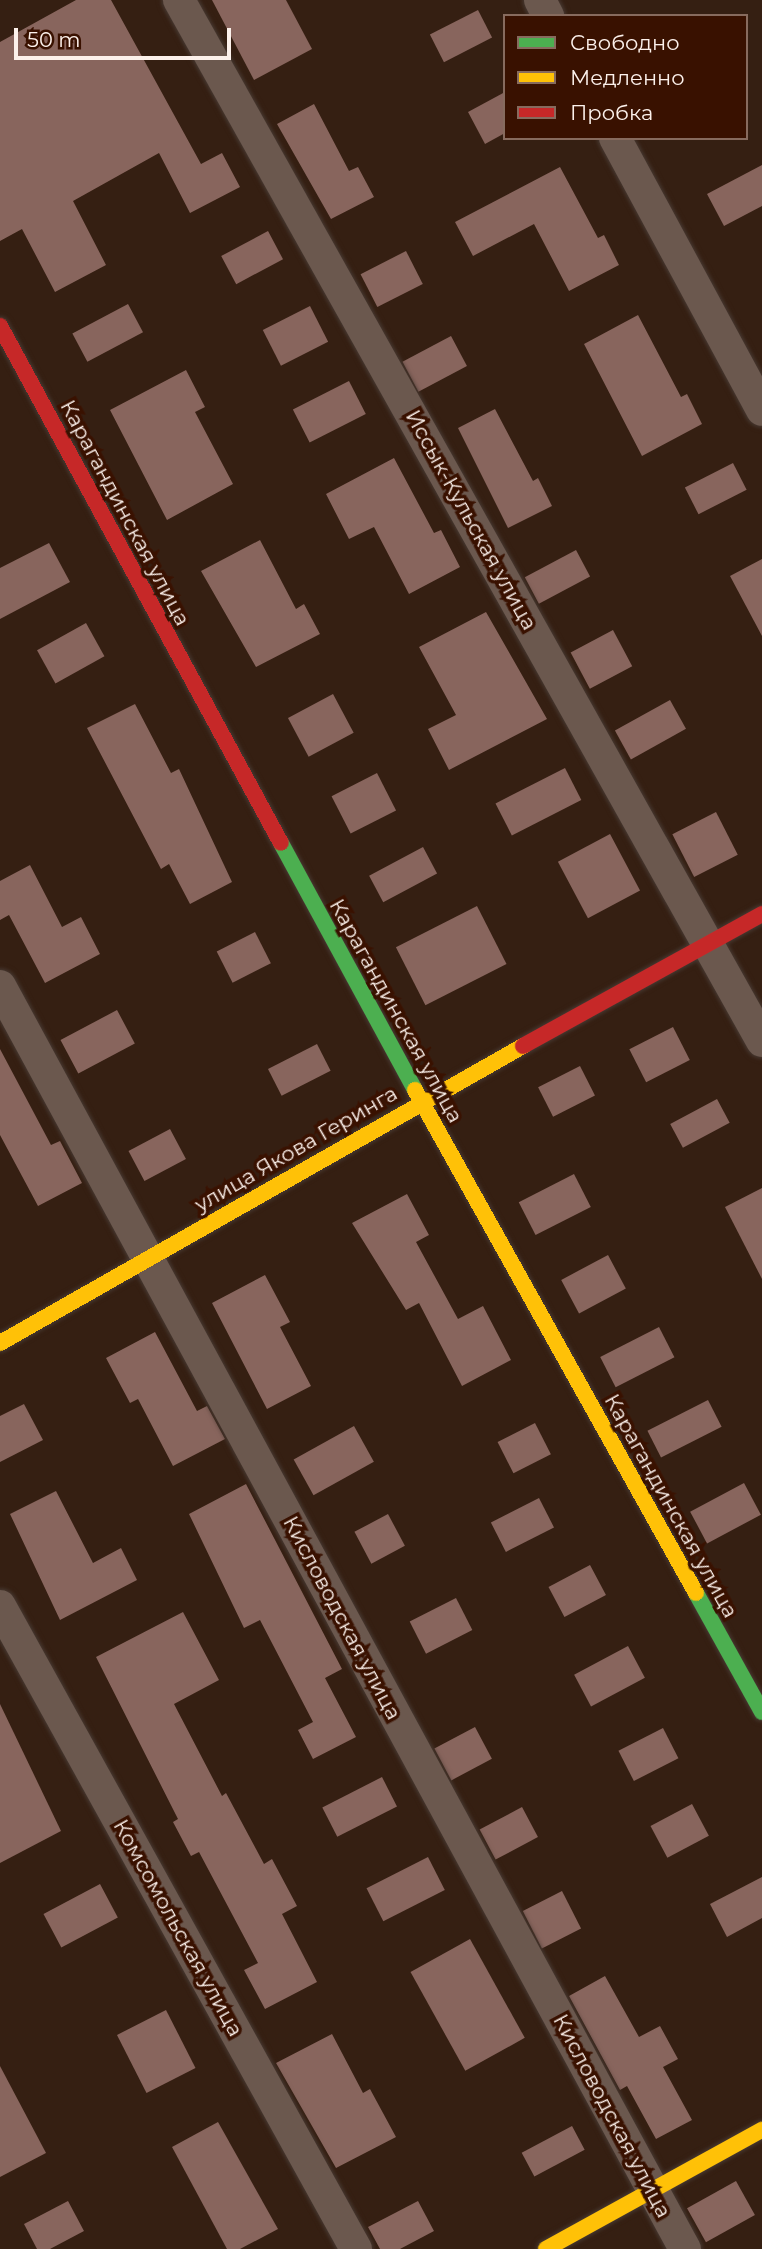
<!DOCTYPE html>
<html>
<head>
<meta charset="utf-8">
<style>
	body { margin:0 }
	#map { position:relative; width:762px; height:2249px; overflow:hidden; background:#351f12; font-family:Montserrat,sans-serif }
	div>[style] { position:absolute }
	.building>* { inset:0; background:#88655d; transform-origin:0 0 }
	.roads { filter:drop-shadow(0 0 2px #473932) drop-shadow(0 0 2px #473932) }
	.street>* { height:32px; margin:-16px; padding:0 16px; transform-origin:16px; border-radius:16px; background:#6b584e }
	.fast>* { height:16px; margin:-8px; padding:0 8px; transform-origin:8px; border-radius:8px; background:#4caf50 }
	.slow>* { height:16px; margin:-8px; padding:0 8px; transform-origin:8px; border-radius:8px; background:#ffc107 }
	.jam>* { height:16px; margin:-8px; padding:0 8px; transform-origin:8px; border-radius:8px; background:#c62828 }
	span { translate:-50% -50%; white-space:nowrap; text-align:center; line-height:1.15; -webkit-text-stroke:7px #391100; paint-order:stroke }
	.street-label { font-size:21px; color:#fcf1eb }
	.legend { position:absolute; left:503px; top:14px; width:245px; height:126px; box-sizing:border-box; background:#391100; border:2px solid #876b5e; margin:0; padding:9px 12px; list-style:none; font-size:21px; color:#fcf1eb }
	.legend li { display:flex; align-items:center; gap:14px; height:35px }
	.legend b { width:35px; border:2px solid #876b5e }
	.scale { position:absolute; left:14px; top:28px; width:217px; height:32px; box-sizing:border-box; border:4px solid #fcf1eb; border-top:0; padding-left:9px; font-size:21px; line-height:24px; white-space:nowrap; color:#fcf1eb; -webkit-text-stroke:5px #391100; paint-order:stroke }
</style>
</head>
<body>
<div id="map">
	<div class="building">
		<i style="clip-path:polygon(76px 0,111px 0,201px 164px,222px 153px,240px 187px,190px 213px,159px 153px,73px 201px,106px 265px,55px 292px,22px 229px,0 241px,0 42px)"></i>
		<i style="clip-path:polygon(212px 0,286px 0,312px 49px,254px 80px)"></i>
		<i style="left:478px;top:10px;width:31px;height:54px;rotate:63deg"></i>
		<i style="clip-path:polygon(505px 92px,505px 133px,485px 144px,468px 112px)"></i>
		<i style="clip-path:polygon(314px 104px,349px 171px,358px 167px,374px 197px,331px 219px,277px 124px)"></i>
		<i style="clip-path:polygon(762px 165px,762px 206px,724px 226px,707px 194px)"></i>
		<i style="clip-path:polygon(560px 167px,598px 238px,604px 235px,619px 265px,569px 291px,534px 224px,473px 256px,455px 222px)"></i>
		<i style="left:268px;top:231px;width:32px;height:53px;rotate:62deg"></i>
		<i style="left:406px;top:251px;width:37px;height:51px;rotate:63deg"></i>
		<i style="left:128px;top:304px;width:32px;height:63px;rotate:62deg"></i>
		<i style="left:310px;top:306px;width:40px;height:53px;rotate:63deg"></i>
		<i style="clip-path:polygon(638px 315px,681px 397px,687px 394px,702px 424px,642px 456px,584px 344px)"></i>
		<i style="left:451px;top:336px;width:34px;height:55px;rotate:62deg"></i>
		<i style="clip-path:polygon(186px 370px,205px 407px,195px 412px,233px 484px,167px 520px,110px 410px)"></i>
		<i style="left:349px;top:381px;width:37px;height:63px;rotate:63deg"></i>
		<i style="clip-path:polygon(495px 409px,533px 481px,538px 478px,552px 506px,508px 528px,458px 428px)"></i>
		<i style="clip-path:polygon(394px 458px,434px 533px,441px 530px,460px 567px,409px 594px,374px 527px,349px 539px,326px 494px)"></i>
		<i style="left:733px;top:463px;width:30px;height:54px;rotate:63deg"></i>
		<i style="clip-path:polygon(260px 540px,296px 609px,304px 604px,320px 634px,256px 667px,201px 571px)"></i>
		<i style="clip-path:polygon(49px 543px,70px 582px,0 619px,0 568px)"></i>
		<i style="left:576px;top:550px;width:30px;height:58px;rotate:62deg"></i>
		<i style="clip-path:polygon(762px 559px,762px 636px,730px 576px)"></i>
		<i style="clip-path:polygon(486px 612px,547px 719px,449px 770px,428px 729px,456px 715px,419px 647px)"></i>
		<i style="left:86px;top:623px;width:38px;height:56px;rotate:61deg"></i>
		<i style="left:613px;top:630px;width:41px;height:48px;rotate:62deg"></i>
		<i style="left:333px;top:694px;width:44px;height:51px;rotate:62deg"></i>
		<i style="left:670px;top:700px;width:33px;height:63px;rotate:61deg"></i>
		<i style="clip-path:polygon(135px 704px,171px 773px,179px 769px,232px 882px,190px 904px,169px 864px,161px 869px,87px 728px)"></i>
		<i style="left:565px;top:768px;width:36px;height:78px;rotate:63deg"></i>
		<i style="left:377px;top:773px;width:42px;height:51px;rotate:63deg"></i>
		<i style="left:716px;top:812px;width:48px;height:49px;rotate:63deg"></i>
		<i style="left:610px;top:834px;width:64px;height:59px;rotate:62deg"></i>
		<i style="left:423px;top:847px;width:30px;height:61px;rotate:62deg"></i>
		<i style="clip-path:polygon(30px 865px,62px 927px,81px 917px,100px 954px,45px 983px,9px 915px,0 920px,0 881px)"></i>
		<i style="left:477px;top:906px;width:65px;height:91px;rotate:63deg"></i>
		<i style="left:255px;top:932px;width:35px;height:43px;rotate:63deg"></i>
		<i style="left:117px;top:1010px;width:38px;height:64px;rotate:62deg"></i>
		<i style="left:673px;top:1027px;width:37px;height:49px;rotate:63deg"></i>
		<i style="left:317px;top:1044px;width:30px;height:55px;rotate:63deg"></i>
		<i style="clip-path:polygon(0 1049px,51px 1145px,60px 1141px,82px 1183px,38px 1206px,0 1135px)"></i>
		<i style="left:580px;top:1066px;width:33px;height:47px;rotate:63deg"></i>
		<i style="left:717px;top:1099px;width:27px;height:53px;rotate:62deg"></i>
		<i style="left:170px;top:1129px;width:34px;height:47px;rotate:62deg"></i>
		<i style="left:574px;top:1174px;width:37px;height:62px;rotate:63deg"></i>
		<i style="clip-path:polygon(762px 1188px,762px 1279px,725px 1207px)"></i>
		<i style="clip-path:polygon(407px 1194px,429px 1235px,416px 1242px,458px 1319px,483px 1306px,511px 1360px,462px 1386px,419px 1303px,406px 1310px,352px 1223px)"></i>
		<i style="left:608px;top:1255px;width:38px;height:53px;rotate:62deg"></i>
		<i style="clip-path:polygon(265px 1275px,290px 1322px,280px 1327px,311px 1386px,267px 1409px,212px 1303px)"></i>
		<i style="left:659px;top:1327px;width:34px;height:66px;rotate:63deg"></i>
		<i style="clip-path:polygon(155px 1332px,197px 1411px,207px 1406px,225px 1439px,173px 1466px,138px 1399px,130px 1403px,106px 1358px)"></i>
		<i style="left:708px;top:1400px;width:30px;height:68px;rotate:63deg"></i>
		<i style="clip-path:polygon(24px 1404px,43px 1440px,0 1462px,0 1416px)"></i>
		<i style="left:535px;top:1423px;width:35px;height:42px;rotate:63deg"></i>
		<i style="left:354px;top:1426px;width:41px;height:69px;rotate:61deg"></i>
		<i style="left:744px;top:1483px;width:36px;height:61px;rotate:62deg"></i>
		<i style="clip-path:polygon(246px 1484px,342px 1669px,325px 1678px,356px 1737px,313px 1759px,298px 1730px,313px 1722px,260px 1620px,244px 1628px,189px 1514px)"></i>
		<i style="clip-path:polygon(56px 1491px,93px 1563px,121px 1548px,137px 1580px,60px 1620px,10px 1514px)"></i>
		<i style="left:539px;top:1498px;width:33px;height:54px;rotate:63deg"></i>
		<i style="left:388px;top:1514px;width:36px;height:38px;rotate:62deg"></i>
		<i style="left:590px;top:1565px;width:34px;height:47px;rotate:62deg"></i>
		<i style="left:456px;top:1598px;width:36px;height:52px;rotate:63deg"></i>
		<i style="clip-path:polygon(183px 1612px,219px 1680px,174px 1704px,222px 1796px,226px 1793px,264px 1864px,272px 1859px,297px 1906px,282px 1914px,317px 1982px,265px 2009px,244px 1970px,258px 1963px,199px 1852px,191px 1856px,173px 1822px,178px 1819px,96px 1657px)"></i>
		<i style="left:628px;top:1646px;width:36px;height:61px;rotate:62deg"></i>
		<i style="clip-path:polygon(0 1704px,61px 1831px,0 1863px)"></i>
		<i style="left:475px;top:1727px;width:36px;height:46px;rotate:62deg"></i>
		<i style="left:663px;top:1728px;width:34px;height:50px;rotate:63deg"></i>
		<i style="left:382px;top:1777px;width:33px;height:67px;rotate:63deg"></i>
		<i style="left:692px;top:1804px;width:36px;height:47px;rotate:62deg"></i>
		<i style="left:522px;top:1807px;width:34px;height:48px;rotate:62deg"></i>
		<i style="left:428px;top:1857px;width:37px;height:69px;rotate:63deg"></i>
		<i style="clip-path:polygon(762px 1877px,762px 1918px,727px 1937px,710px 1904px)"></i>
		<i style="left:100px;top:1884px;width:38px;height:64px;rotate:62deg"></i>
		<i style="left:562px;top:1891px;width:42px;height:44px;rotate:63deg"></i>
		<i style="left:470px;top:1939px;width:113px;height:68px;rotate:61deg"></i>
		<i style="clip-path:polygon(605px 1976px,639px 2037px,660px 2026px,678px 2059px,663px 2067px,692px 2120px,656px 2139px,627px 2086px,620px 2090px,569px 1996px)"></i>
		<i style="left:166px;top:2010px;width:65px;height:55px;rotate:63deg"></i>
		<i style="clip-path:polygon(332px 2034px,363px 2093px,370px 2089px,396px 2137px,336px 2168px,276px 2063px)"></i>
		<i style="clip-path:polygon(0 2066px,46px 2153px,0 2177px)"></i>
		<i style="clip-path:polygon(218px 2122px,278px 2229px,240px 2249px,227px 2249px,172px 2147px)"></i>
		<i style="left:572px;top:2126px;width:27px;height:57px;rotate:62deg"></i>
		<i style="left:736px;top:2181px;width:39px;height:56px;rotate:61deg"></i>
		<i style="clip-path:polygon(68px 2201px,84px 2231px,50px 2249px,37px 2249px,24px 2224px)"></i>
		<i style="clip-path:polygon(418px 2201px,434px 2231px,400px 2249px,380px 2249px,368px 2227px)"></i>
	</div>
	<div class="roads">
		<div class="street">
			<i style="left:179px;top:0;width:1193px;rotate:60.75deg"></i>
			<i style="left:540px;top:0;width:18px;rotate:63deg"></i>
			<i style="left:615px;top:138px;width:309px;rotate:61.6deg"></i>
			<i style="left:0;top:986px;width:1437px;rotate:61.53deg"></i>
			<i style="left:0;top:1606px;width:735px;rotate:61.03deg"></i>
		</div>
		<div class="fast">
			<i style="left:281px;top:843px;width:281px;rotate:61.5deg"></i>
			<i style="left:696px;top:1593px;width:136px;rotate:61deg"></i>
		</div>
		<div class="slow">
			<i style="left:415px;top:1090px;width:576px;rotate:60.81deg"></i>
			<i style="left:0;top:1343px;width:601px;rotate:-29.59deg"></i>
			<i style="left:546px;top:2249px;width:247px;rotate:-28.9deg"></i>
		</div>
		<div class="jam">
			<i style="left:0;top:326px;width:588px;rotate:61.48deg"></i>
			<i style="left:523px;top:1046px;width:273px;rotate:-28.9deg"></i>
		</div>
	</div>
	<div class="street-label">
		<span style="left:125px;top:513px;rotate:62deg">Карагандинская улица</span>
		<span style="left:471px;top:520px;rotate:61deg">Иссык-Кульская улица</span>
		<span style="left:396px;top:1011px;rotate:61deg">Карагандинская улица</span>
		<span style="left:296px;top:1149px;rotate:-30deg">улица Якова Геринга</span>
		<span style="left:671px;top:1506px;rotate:61deg">Карагандинская улица</span>
		<span style="left:342px;top:1618px;rotate:62deg">Кисловодская улица</span>
		<span style="left:178px;top:1928px;rotate:61deg">Комсомольская улица</span>
		<span style="left:612px;top:2116px;rotate:62deg">Кисловодская улица</span>
	</div>
	<ul class="legend">
	<li><b style="height:9px;background:#4caf50"></b>Свободно</li>
	<li><b style="height:9px;background:#ffc107"></b>Медленно</li>
	<li><b style="height:9px;background:#c62828"></b>Пробка</li>
	</ul>
	<div class="scale">50 m</div>
</div>
</body>
</html>
